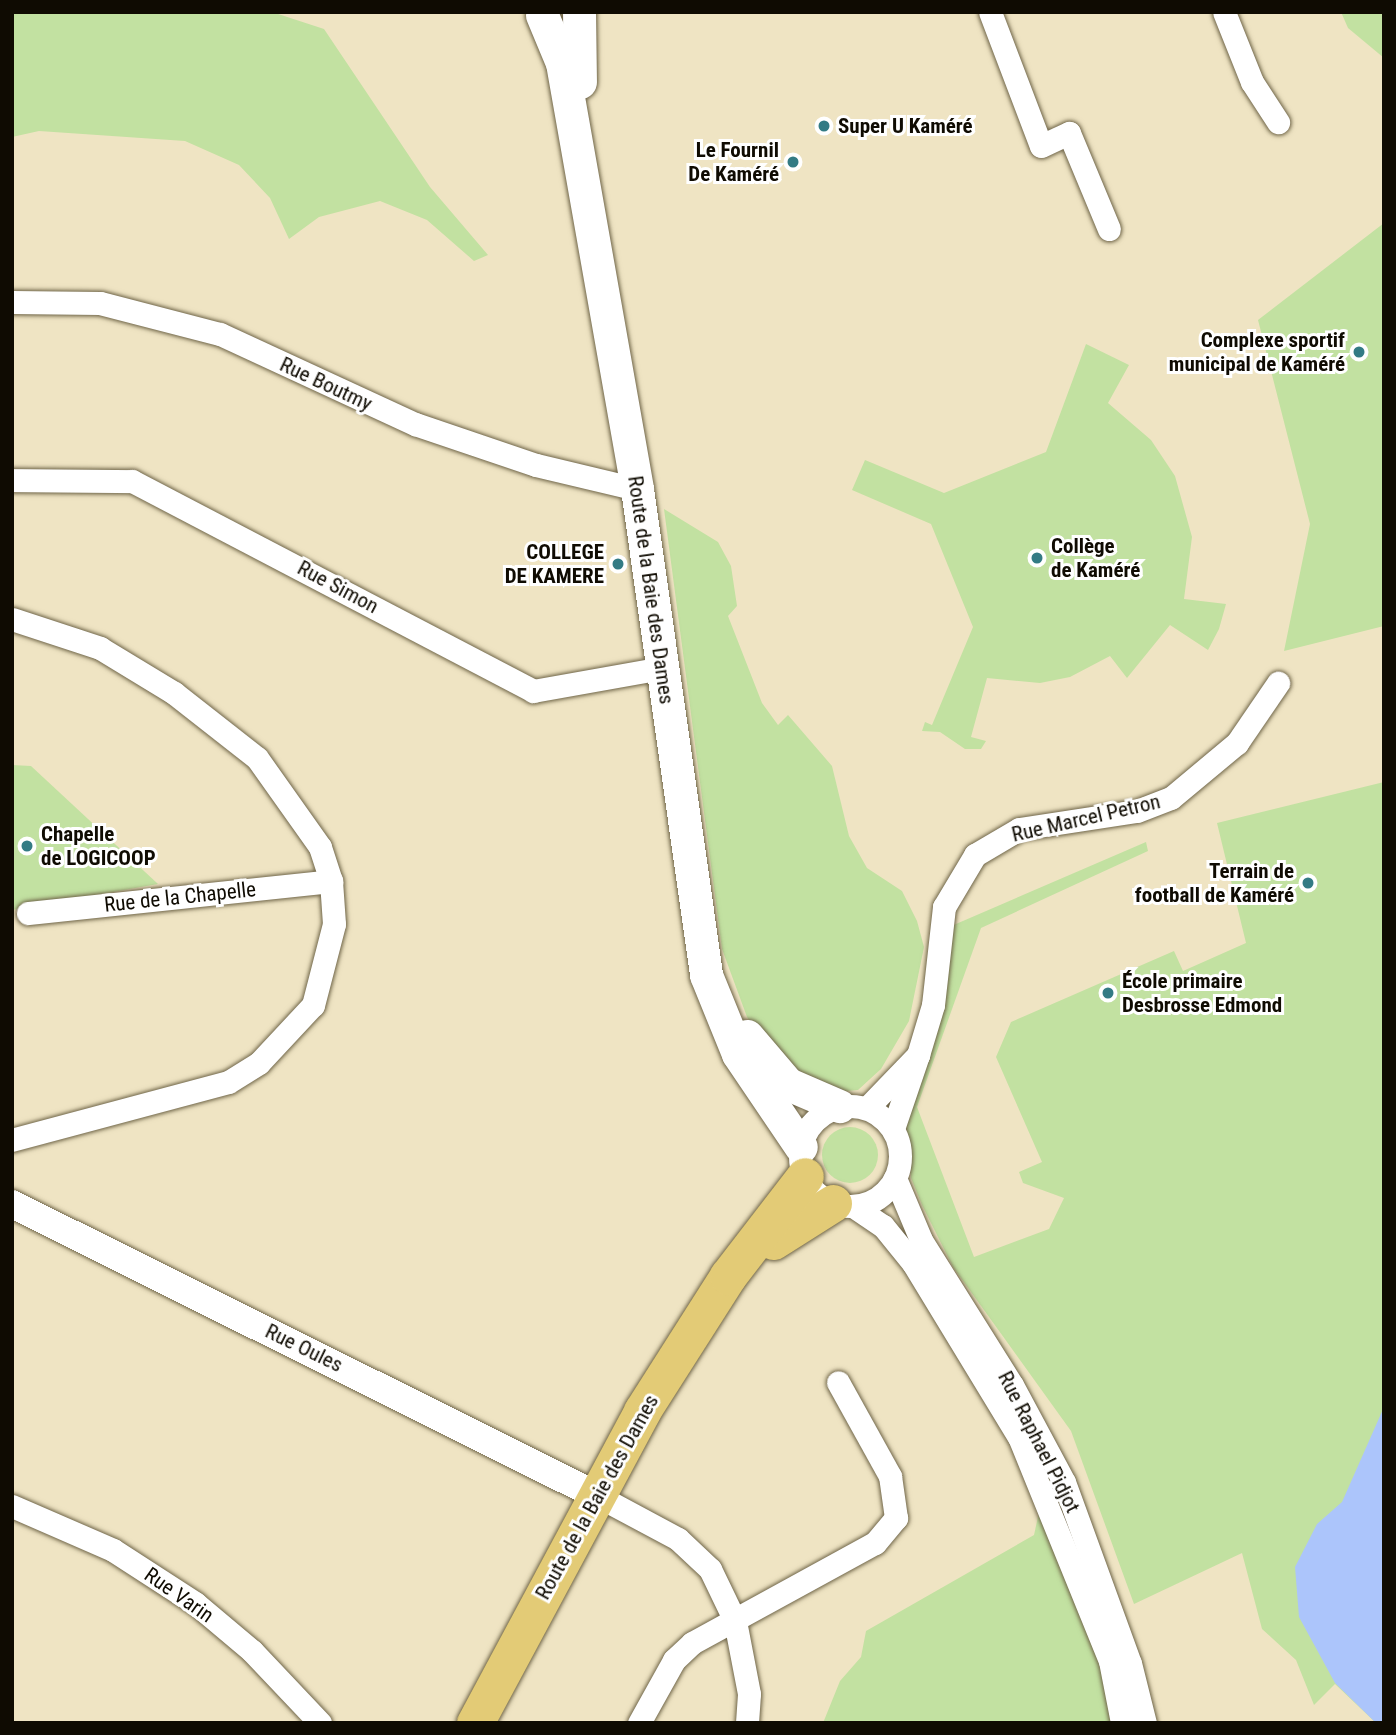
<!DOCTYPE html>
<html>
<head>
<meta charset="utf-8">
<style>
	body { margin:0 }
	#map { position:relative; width:1396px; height:1735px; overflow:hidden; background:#efe4c3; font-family:"Roboto Condensed",sans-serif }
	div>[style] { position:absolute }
	.green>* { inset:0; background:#c2e1a1 }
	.round { border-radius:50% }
	.water>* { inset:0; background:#acc5fb }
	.roads { filter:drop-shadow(0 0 2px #6f6548) drop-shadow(0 0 2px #6f6548) }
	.minor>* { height:23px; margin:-11.5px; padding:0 11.5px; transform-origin:11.5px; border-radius:11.5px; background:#fff }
	.minor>.ring { margin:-11.5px; padding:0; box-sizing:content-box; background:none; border:23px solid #fff; border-radius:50% }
	.tertiary>* { height:28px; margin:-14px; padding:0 14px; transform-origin:14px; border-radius:14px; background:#fff }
	.secondary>* { height:33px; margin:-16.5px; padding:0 16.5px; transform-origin:16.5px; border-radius:16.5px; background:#fff }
	.primary>* { height:37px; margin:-18.5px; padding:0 18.5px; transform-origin:18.5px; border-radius:18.5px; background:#e3cb76 }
	.dots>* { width:19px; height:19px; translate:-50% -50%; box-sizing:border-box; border:4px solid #fff; border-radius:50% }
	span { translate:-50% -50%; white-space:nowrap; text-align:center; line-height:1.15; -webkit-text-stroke:6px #fff; paint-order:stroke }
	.poi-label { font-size:21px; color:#0f0b02; font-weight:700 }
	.left { translate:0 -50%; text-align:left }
	.right { translate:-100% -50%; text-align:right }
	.street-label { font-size:21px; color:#0f0b02 }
	.frame { position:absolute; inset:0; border:14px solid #0f0b02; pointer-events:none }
</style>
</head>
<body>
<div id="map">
	<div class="green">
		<i style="clip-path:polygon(12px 12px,272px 12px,324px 29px,430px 187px,488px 255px,474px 261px,427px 220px,380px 201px,319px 217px,289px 239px,270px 198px,239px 165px,185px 141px,39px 131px,12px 137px)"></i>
		<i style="clip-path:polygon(1341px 12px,1384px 12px,1384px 58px,1348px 28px)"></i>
		<i style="clip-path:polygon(1384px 223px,1384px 626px,1284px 651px,1310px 524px,1258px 320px)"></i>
		<i style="clip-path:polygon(1086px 344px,1129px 365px,1108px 403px,1151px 440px,1175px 476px,1192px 537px,1184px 599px,1226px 604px,1219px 629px,1208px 650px,1170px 625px,1127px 678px,1110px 656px,1070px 677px,1040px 683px,987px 678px,971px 737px,986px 741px,981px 749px,965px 749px,940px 732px,922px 731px,925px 722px,932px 725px,973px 627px,931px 524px,852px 490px,865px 460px,944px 493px,1046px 452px)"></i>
		<i style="clip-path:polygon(664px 509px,718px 542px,731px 566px,737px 606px,728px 616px,762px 703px,778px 725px,788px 715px,832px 766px,849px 836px,867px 868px,902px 891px,917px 921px,924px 947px,909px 1021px,881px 1069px,858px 1090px,825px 1093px,777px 1062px,747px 1017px,722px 949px)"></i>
		<i style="clip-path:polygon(12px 765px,31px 766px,158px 884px,12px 910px)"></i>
		<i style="clip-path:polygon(1384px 782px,1384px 1723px,1376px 1723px,1335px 1684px,1314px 1705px,1296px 1660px,1262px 1629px,1242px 1553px,1134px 1604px,1071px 1431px,953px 1267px,922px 1205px,911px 1178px,906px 1124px,944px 985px,949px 927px,1146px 842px,1148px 851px,981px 928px,917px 1107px,974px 1257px,1049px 1229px,1064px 1198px,1023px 1183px,1019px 1172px,1042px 1162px,996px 1057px,1011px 1022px,1174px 951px,1183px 971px,1246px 943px,1217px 823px)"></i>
		<i class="round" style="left:822px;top:1127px;width:56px;height:56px"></i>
		<i style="clip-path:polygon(1041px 1503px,1094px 1633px,1116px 1723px,823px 1723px,840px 1681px,861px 1657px,866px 1631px,1034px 1535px)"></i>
	</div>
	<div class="water">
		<i style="clip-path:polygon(1384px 1407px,1384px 1723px,1376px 1723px,1335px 1683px,1299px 1617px,1295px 1567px,1317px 1524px,1342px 1502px)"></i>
	</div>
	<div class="roads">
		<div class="minor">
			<i style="left:990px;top:12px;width:143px;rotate:69.2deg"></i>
			<i style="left:1041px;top:146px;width:31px;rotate:-25deg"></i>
			<i style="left:1069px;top:133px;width:104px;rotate:67.4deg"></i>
			<i style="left:1224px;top:12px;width:75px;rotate:68.2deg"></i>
			<i style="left:1252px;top:82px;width:48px;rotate:57deg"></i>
			<i style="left:12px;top:302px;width:88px;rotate:0.7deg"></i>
			<i style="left:100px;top:303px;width:124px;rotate:14.5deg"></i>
			<i style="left:220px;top:334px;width:215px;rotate:24.8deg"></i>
			<i style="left:415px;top:424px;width:128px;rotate:18.7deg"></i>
			<i style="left:536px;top:465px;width:104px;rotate:13.4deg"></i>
			<i style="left:12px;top:480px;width:120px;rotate:0.5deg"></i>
			<i style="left:132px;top:481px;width:453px;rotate:27.6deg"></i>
			<i style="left:533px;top:691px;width:131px;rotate:-10.1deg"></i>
			<i style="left:12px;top:619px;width:93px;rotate:18.2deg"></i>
			<i style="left:100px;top:648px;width:87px;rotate:31.3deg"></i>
			<i style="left:174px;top:693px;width:105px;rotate:38.1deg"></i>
			<i style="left:257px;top:758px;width:109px;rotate:54.7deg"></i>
			<i style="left:320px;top:847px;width:36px;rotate:72deg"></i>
			<i style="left:331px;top:881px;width:43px;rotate:86deg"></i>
			<i style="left:334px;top:924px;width:84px;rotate:104.5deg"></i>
			<i style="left:313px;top:1005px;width:79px;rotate:133deg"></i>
			<i style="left:259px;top:1063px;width:36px;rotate:148deg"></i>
			<i style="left:228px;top:1082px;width:224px;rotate:165deg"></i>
			<i style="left:28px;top:913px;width:305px;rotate:-6deg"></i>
			<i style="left:918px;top:1055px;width:52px;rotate:-73.3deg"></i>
			<i style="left:933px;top:1005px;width:99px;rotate:-83.6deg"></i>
			<i style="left:944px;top:907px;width:61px;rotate:-59.2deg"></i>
			<i style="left:975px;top:855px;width:51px;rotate:-30.6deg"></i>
			<i style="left:1019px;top:829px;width:119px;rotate:-8.7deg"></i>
			<i style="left:1137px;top:811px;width:36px;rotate:-21deg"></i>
			<i style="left:1171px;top:798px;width:86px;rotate:-39.8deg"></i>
			<i style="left:1237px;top:743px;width:73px;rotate:-55.7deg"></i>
			<i class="ring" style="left:800px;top:1106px;width:77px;height:77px"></i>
			<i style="left:867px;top:1108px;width:74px;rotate:-46.1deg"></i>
			<i style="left:918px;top:1055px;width:78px;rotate:108.7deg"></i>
			<i style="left:895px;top:1178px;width:67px;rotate:67.2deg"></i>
			<i style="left:921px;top:1240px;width:171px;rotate:57.9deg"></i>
			<i style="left:1012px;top:1385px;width:110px;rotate:61.8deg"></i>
			<i style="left:1064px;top:1482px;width:193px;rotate:70deg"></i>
			<i style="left:1130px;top:1663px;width:62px;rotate:76deg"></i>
			<i style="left:853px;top:1206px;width:36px;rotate:34deg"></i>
			<i style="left:883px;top:1226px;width:48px;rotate:51deg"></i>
			<i style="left:913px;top:1263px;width:204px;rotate:58.7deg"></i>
			<i style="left:1019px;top:1437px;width:242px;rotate:67.9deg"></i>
			<i style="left:1110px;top:1661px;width:63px;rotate:79deg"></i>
			<i style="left:596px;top:1495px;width:93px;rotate:28.2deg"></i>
			<i style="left:678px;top:1539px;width:44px;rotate:43.2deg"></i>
			<i style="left:710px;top:1569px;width:58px;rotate:64.3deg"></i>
			<i style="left:735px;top:1621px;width:74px;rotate:79.1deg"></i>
			<i style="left:749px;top:1694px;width:29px;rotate:94deg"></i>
			<i style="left:12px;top:1506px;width:110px;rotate:23.5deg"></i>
			<i style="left:113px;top:1550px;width:98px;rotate:32.9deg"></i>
			<i style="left:195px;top:1603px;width:75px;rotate:40.1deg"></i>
			<i style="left:252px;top:1651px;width:99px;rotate:46.6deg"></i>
			<i style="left:639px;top:1723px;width:72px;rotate:-60.9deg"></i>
			<i style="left:674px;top:1660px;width:25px;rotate:-43deg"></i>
			<i style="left:692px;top:1643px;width:209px;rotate:-28.7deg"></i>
			<i style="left:875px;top:1543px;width:33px;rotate:-50deg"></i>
			<i style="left:896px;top:1518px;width:42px;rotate:-98.1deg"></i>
			<i style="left:890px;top:1476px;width:107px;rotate:-119deg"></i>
		</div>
		<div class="tertiary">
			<i style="left:12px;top:1204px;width:652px;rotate:26.49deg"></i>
		</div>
		<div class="secondary">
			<i style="left:579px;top:12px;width:70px;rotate:89.2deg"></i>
			<i style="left:542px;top:15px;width:52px;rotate:67.4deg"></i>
			<i style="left:562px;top:63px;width:433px;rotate:80deg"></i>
			<i style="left:637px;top:489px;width:491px;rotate:81.9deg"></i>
			<i style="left:706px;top:975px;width:85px;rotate:67.9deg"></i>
			<i style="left:738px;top:1054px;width:112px;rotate:55.9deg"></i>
			<i style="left:747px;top:1036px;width:63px;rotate:49.5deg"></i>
			<i style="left:788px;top:1084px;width:56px;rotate:23.3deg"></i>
		</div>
		<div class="primary">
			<i style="left:773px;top:1241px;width:71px;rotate:-32.3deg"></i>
			<i style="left:475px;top:1723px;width:354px;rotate:-61.8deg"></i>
			<i style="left:642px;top:1411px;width:160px;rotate:-57.5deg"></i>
			<i style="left:728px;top:1276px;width:126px;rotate:-52.4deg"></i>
		</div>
	</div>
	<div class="dots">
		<i style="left:824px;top:126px;background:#337b84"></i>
		<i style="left:793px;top:162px;background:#337b84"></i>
		<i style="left:1359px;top:352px;background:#337b84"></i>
		<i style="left:1037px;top:558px;background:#337b84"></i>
		<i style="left:618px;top:564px;background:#337b84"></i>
		<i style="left:27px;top:846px;background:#337b84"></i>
		<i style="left:1308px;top:883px;background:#337b84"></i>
		<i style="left:1108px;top:993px;background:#337b84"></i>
	</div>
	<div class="poi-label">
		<span class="left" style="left:838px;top:126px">Super U Kaméré</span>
		<span class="right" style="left:779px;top:162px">Le Fournil<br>De Kaméré</span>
		<span class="right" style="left:1345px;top:352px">Complexe sportif<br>municipal de Kaméré</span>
		<span class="left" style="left:1051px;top:558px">Collège<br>de Kaméré</span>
		<span class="right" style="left:604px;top:564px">COLLEGE<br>DE KAMERE</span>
		<span class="left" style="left:41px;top:846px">Chapelle<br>de LOGICOOP</span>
		<span class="right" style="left:1294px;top:883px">Terrain de<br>football de Kaméré</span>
		<span class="left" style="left:1122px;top:993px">École primaire<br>Desbrosse Edmond</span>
	</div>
	<div class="street-label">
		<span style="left:326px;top:384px;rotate:25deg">Rue Boutmy</span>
		<span style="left:338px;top:587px;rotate:28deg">Rue Simon</span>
		<span style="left:651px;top:590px;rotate:82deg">Route de la Baie des Dames</span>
		<span style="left:1086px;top:818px;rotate:-13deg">Rue Marcel Petron</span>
		<span style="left:180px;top:897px;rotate:-6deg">Rue de la Chapelle</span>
		<span style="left:304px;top:1348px;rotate:26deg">Rue Oules</span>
		<span style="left:1039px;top:1442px;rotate:63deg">Rue Raphael Pidjot</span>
		<span style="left:597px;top:1497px;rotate:-61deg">Route de la Baie des Dames</span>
		<span style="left:179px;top:1595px;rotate:35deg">Rue Varin</span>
	</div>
	<div class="frame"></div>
</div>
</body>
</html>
